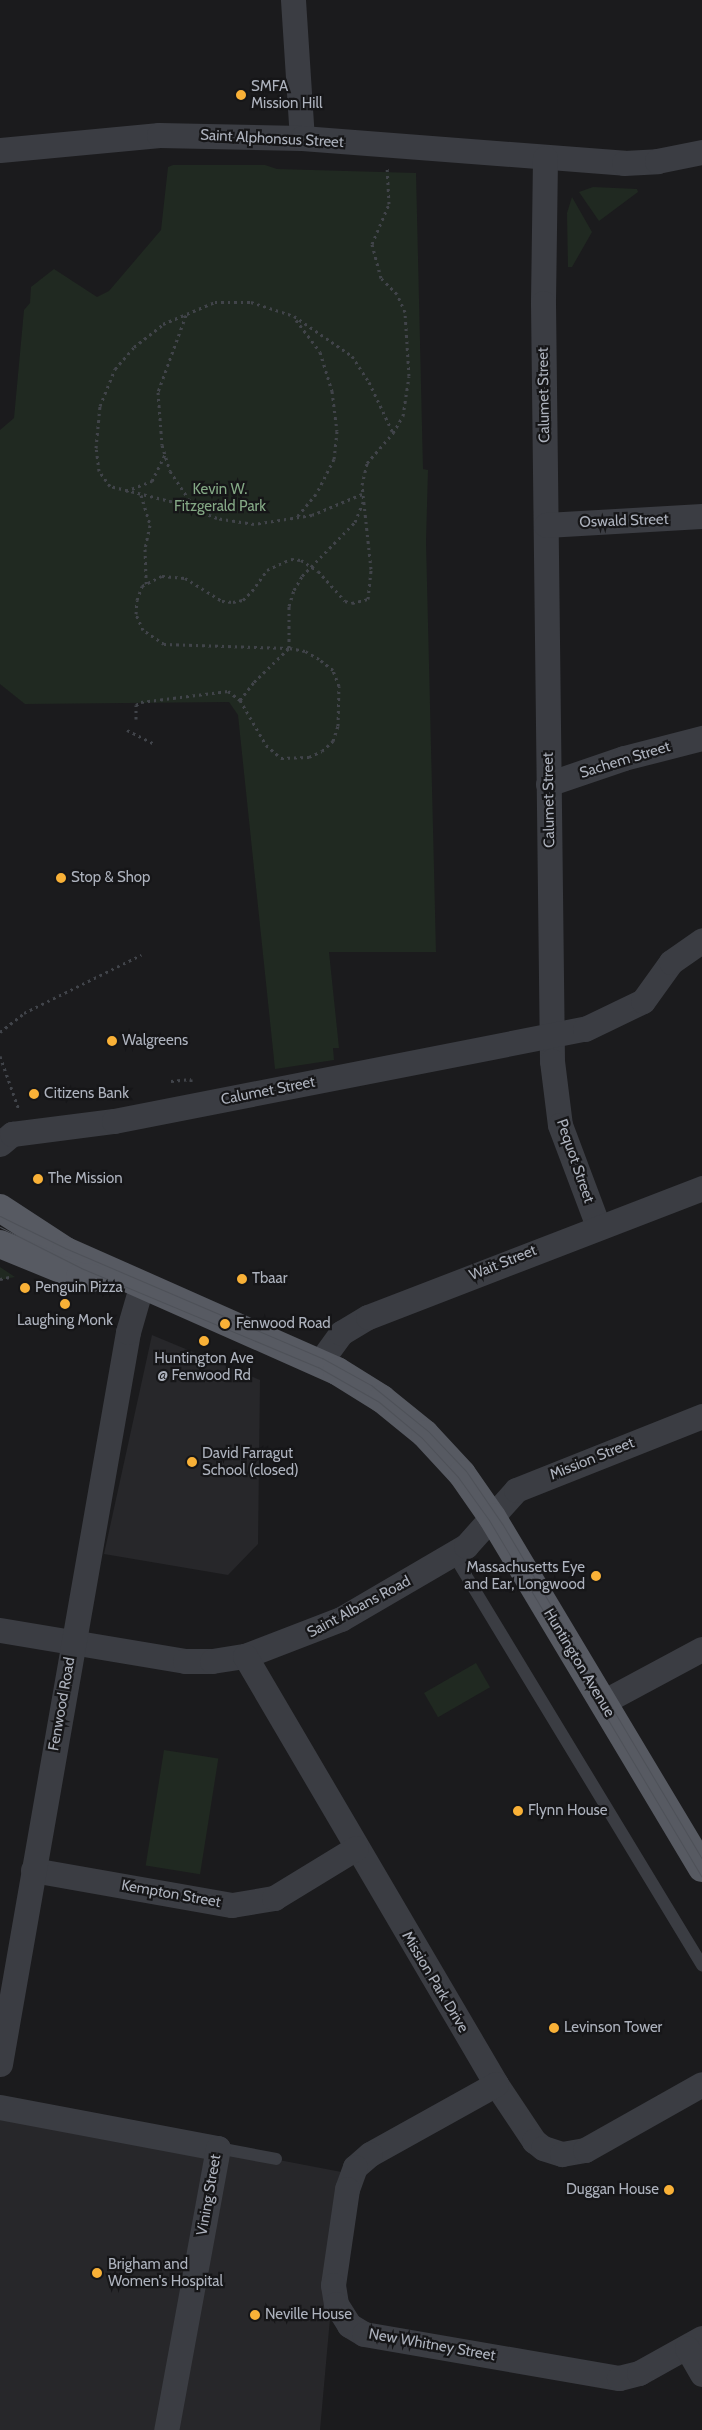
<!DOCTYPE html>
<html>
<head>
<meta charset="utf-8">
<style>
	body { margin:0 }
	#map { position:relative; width:702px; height:2430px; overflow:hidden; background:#1b1b1d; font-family:Cabin,sans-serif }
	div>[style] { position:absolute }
	.built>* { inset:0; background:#27272a }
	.green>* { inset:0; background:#202921; transform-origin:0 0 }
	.path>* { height:3px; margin-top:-1.5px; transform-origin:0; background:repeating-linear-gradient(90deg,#41444a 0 2.5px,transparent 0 6.5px) }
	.service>* { height:12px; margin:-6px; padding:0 6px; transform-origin:6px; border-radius:6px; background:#3b3d43 }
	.minor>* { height:25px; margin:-12.5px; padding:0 12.5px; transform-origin:12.5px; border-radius:12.5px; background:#3b3d43 }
	.primary>* { height:28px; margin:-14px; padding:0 14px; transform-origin:14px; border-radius:14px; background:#575a62 }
	.tram>* { height:1px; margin:-0.5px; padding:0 0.5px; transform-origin:0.5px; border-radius:0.5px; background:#4e5158 }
	.dots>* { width:14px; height:14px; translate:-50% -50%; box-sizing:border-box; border:2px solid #161618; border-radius:50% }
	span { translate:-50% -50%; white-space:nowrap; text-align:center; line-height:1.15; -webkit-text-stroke:4.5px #161618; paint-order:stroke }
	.poi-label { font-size:15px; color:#adb2bd }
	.left { translate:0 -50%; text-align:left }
	.right { translate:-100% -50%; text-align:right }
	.street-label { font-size:15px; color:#adb2bd }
	.park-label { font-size:15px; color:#84a885 }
</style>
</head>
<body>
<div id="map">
	<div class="built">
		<i style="clip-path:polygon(152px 1335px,260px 1380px,258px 1544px,228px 1575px,104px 1554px)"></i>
		<i style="clip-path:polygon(0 2107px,352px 2174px,333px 2285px,320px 2430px,0 2430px)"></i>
	</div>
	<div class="green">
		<i style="clip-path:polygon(173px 165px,265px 165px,277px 169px,416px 173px,423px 469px,428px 470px,426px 542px,436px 952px,329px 952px,339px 1048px,333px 1048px,334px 1060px,275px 1069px,238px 715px,229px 702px,25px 704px,0 684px,0 430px,14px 418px,24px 310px,30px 303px,31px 287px,54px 269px,97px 297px,109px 291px,161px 230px,168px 167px)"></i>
		<i style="clip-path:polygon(593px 187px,637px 189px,638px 192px,599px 221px,579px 192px)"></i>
		<i style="clip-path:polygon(572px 197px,592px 232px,572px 267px,568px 267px,567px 213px)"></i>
		<i style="clip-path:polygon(0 1267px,15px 1277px,0 1280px)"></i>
		<i style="left:476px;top:1663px;width:28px;height:60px;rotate:60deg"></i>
		<i style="left:164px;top:1750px;width:55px;height:117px;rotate:9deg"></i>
	</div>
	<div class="path">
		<i style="left:186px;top:315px;width:82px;rotate:110deg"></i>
		<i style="left:158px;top:392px;width:53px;rotate:85.7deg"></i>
		<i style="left:162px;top:445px;width:27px;rotate:73deg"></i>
		<i style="left:170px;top:471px;width:47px;rotate:56.3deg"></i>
		<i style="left:296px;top:320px;width:40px;rotate:53deg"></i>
		<i style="left:320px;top:352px;width:41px;rotate:72.9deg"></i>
		<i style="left:332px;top:391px;width:40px;rotate:82.9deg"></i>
		<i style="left:337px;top:431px;width:28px;rotate:96deg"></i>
		<i style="left:334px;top:459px;width:39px;rotate:117deg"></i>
		<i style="left:316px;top:494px;width:30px;rotate:130deg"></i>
		<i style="left:126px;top:491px;width:28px;rotate:-21deg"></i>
		<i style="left:152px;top:481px;width:30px;rotate:-64deg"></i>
		<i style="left:362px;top:494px;width:54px;rotate:157.2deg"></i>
		<i style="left:312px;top:515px;width:59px;rotate:171.2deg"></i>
		<i style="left:254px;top:524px;width:37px;rotate:-171deg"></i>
		<i style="left:217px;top:518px;width:42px;rotate:-159deg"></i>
		<i style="left:178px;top:503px;width:70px;rotate:-166deg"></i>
		<i style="left:110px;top:486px;width:19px;rotate:-126deg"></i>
		<i style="left:99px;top:471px;width:23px;rotate:-97deg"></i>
		<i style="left:96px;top:448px;width:42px;rotate:-84.6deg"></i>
		<i style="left:100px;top:406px;width:40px;rotate:-68deg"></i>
		<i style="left:115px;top:369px;width:29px;rotate:-49deg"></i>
		<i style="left:134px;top:347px;width:37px;rotate:-38deg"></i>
		<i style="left:163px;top:324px;width:56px;rotate:-22.9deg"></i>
		<i style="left:215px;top:302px;width:36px"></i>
		<i style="left:251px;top:302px;width:45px;rotate:18deg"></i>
		<i style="left:294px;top:316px;width:70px;rotate:34.6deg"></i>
		<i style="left:352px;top:356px;width:31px;rotate:57deg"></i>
		<i style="left:369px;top:382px;width:56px;rotate:64.8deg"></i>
		<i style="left:141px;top:495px;width:31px;rotate:73deg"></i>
		<i style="left:150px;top:525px;width:25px;rotate:102deg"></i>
		<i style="left:145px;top:549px;width:35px;rotate:88deg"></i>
		<i style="left:240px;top:700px;width:23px;rotate:-52deg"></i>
		<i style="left:254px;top:682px;width:49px;rotate:-44.2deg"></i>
		<i style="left:289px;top:648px;width:42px;rotate:-90deg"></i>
		<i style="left:289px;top:606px;width:17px;rotate:-73deg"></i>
		<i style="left:294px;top:590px;width:16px;rotate:-60deg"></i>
		<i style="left:302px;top:576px;width:76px;rotate:-45.5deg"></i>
		<i style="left:355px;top:522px;width:22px;rotate:-68deg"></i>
		<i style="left:136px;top:719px;width:14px;rotate:-90deg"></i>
		<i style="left:136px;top:705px;width:6px;rotate:-31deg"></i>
		<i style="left:141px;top:702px;width:88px;rotate:-7.2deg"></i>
		<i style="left:228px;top:691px;width:15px;rotate:37deg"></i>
		<i style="left:240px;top:700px;width:52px;rotate:60deg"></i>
		<i style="left:266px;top:745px;width:20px;rotate:41deg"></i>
		<i style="left:281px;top:758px;width:28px;rotate:-2deg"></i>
		<i style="left:309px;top:757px;width:14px;rotate:-25deg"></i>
		<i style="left:322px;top:751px;width:15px;rotate:-42deg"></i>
		<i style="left:333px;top:741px;width:16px;rotate:-72deg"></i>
		<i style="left:338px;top:726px;width:40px;rotate:-88.6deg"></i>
		<i style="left:339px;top:686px;width:17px;rotate:-111deg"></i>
		<i style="left:333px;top:670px;width:18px;rotate:-142deg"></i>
		<i style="left:319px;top:659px;width:16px;rotate:-150deg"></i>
		<i style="left:305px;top:651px;width:16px;rotate:-169deg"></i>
		<i style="left:289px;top:648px;width:125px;rotate:-178.2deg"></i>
		<i style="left:164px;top:644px;width:25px;rotate:-146deg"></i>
		<i style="left:143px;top:630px;width:17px;rotate:-114deg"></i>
		<i style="left:136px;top:614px;width:14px;rotate:-86deg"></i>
		<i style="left:137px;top:600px;width:15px;rotate:-70deg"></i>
		<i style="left:142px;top:586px;width:22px;rotate:-27deg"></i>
		<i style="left:162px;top:576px;width:23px;rotate:5deg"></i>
		<i style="left:185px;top:578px;width:44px;rotate:31.9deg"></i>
		<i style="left:222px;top:601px;width:11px;rotate:5deg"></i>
		<i style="left:233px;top:602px;width:10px;rotate:-11deg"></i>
		<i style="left:243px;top:600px;width:13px;rotate:-45deg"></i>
		<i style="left:252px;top:591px;width:26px;rotate:-54deg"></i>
		<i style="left:267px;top:570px;width:26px;rotate:-25deg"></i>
		<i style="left:291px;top:559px;width:10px;rotate:6deg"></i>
		<i style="left:301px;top:560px;width:20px;rotate:33deg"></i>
		<i style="left:318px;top:571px;width:40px;rotate:48deg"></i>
		<i style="left:345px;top:601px;width:7px;rotate:16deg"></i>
		<i style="left:352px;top:603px;width:16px;rotate:-14deg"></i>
		<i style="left:368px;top:599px;width:30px;rotate:-84deg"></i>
		<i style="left:371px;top:569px;width:84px;rotate:-96.1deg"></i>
		<i style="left:362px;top:485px;width:23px;rotate:-77deg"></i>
		<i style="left:367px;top:463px;width:40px;rotate:-49deg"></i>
		<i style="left:393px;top:433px;width:20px;rotate:-60deg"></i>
		<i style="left:403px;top:416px;width:40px;rotate:-81.5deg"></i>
		<i style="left:409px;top:376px;width:64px;rotate:-93.6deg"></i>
		<i style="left:405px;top:312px;width:20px;rotate:-114deg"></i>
		<i style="left:397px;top:294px;width:23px;rotate:-135deg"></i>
		<i style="left:381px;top:278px;width:35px;rotate:-105deg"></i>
		<i style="left:372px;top:244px;width:43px;rotate:-67deg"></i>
		<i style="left:389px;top:204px;width:36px;rotate:-93deg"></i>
		<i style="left:127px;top:730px;width:29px;rotate:27deg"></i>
		<i style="left:0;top:1032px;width:31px;rotate:-38deg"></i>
		<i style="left:24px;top:1013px;width:131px;rotate:-26.4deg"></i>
		<i style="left:0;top:1056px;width:57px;rotate:70.6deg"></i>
		<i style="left:171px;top:1081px;width:20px;rotate:-6deg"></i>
		<i style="left:191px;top:1079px;width:4px;rotate:90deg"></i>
		<i style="left:0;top:1279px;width:10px;rotate:-11deg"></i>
	</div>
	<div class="service">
		<i style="left:453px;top:1554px;width:481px;rotate:58.8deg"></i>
		<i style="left:218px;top:2148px;width:59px;rotate:10.7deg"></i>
	</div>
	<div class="minor">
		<i style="left:293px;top:0;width:138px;rotate:86.3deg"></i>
		<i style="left:0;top:150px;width:160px;rotate:-5.4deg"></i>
		<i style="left:159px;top:135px;width:143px;rotate:1.2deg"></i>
		<i style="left:302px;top:138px;width:323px;rotate:4.4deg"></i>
		<i style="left:624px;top:163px;width:33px;rotate:-3deg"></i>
		<i style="left:657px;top:161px;width:46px;rotate:-11.3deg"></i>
		<i style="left:545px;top:158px;width:145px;rotate:90.8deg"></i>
		<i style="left:543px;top:303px;width:758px;rotate:89.32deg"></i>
		<i style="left:552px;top:1061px;width:64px;rotate:82.9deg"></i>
		<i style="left:560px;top:1125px;width:108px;rotate:69.4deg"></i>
		<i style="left:546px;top:525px;width:156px;rotate:-3.3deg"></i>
		<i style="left:548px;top:784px;width:80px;rotate:-18.9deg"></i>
		<i style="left:624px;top:758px;width:81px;rotate:-14.4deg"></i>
		<i style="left:0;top:1144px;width:16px;rotate:-40deg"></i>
		<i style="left:12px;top:1134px;width:103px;rotate:-7.3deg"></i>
		<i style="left:114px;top:1121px;width:480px;rotate:-11.1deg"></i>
		<i style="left:585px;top:1029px;width:64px;rotate:-25.8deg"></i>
		<i style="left:643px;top:1001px;width:48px;rotate:-54.3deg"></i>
		<i style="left:671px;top:962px;width:38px;rotate:-35deg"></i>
		<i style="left:320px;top:1362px;width:36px;rotate:-54deg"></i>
		<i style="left:341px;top:1333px;width:31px;rotate:-31deg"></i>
		<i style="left:368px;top:1317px;width:358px;rotate:-21.1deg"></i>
		<i style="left:0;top:1630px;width:188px;rotate:9.5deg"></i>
		<i style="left:185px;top:1661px;width:27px"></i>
		<i style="left:212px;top:1661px;width:33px;rotate:-9deg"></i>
		<i style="left:245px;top:1656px;width:103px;rotate:-21.1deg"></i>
		<i style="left:341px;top:1619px;width:145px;rotate:-30.3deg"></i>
		<i style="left:466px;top:1546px;width:75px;rotate:-48.2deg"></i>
		<i style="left:516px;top:1490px;width:200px;rotate:-21.7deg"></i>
		<i style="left:245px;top:1656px;width:496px;rotate:59.6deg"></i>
		<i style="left:496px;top:2084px;width:69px;rotate:56.3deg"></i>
		<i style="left:534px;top:2141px;width:11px;rotate:38deg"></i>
		<i style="left:543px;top:2148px;width:20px;rotate:18deg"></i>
		<i style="left:562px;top:2154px;width:23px;rotate:-10deg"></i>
		<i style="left:585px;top:2150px;width:134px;rotate:-29.4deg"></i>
		<i style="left:603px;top:1702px;width:112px;rotate:-28.2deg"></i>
		<i style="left:33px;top:1870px;width:202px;rotate:10deg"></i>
		<i style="left:232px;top:1905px;width:43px;rotate:-9.5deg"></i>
		<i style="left:274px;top:1898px;width:96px;rotate:-31.4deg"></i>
		<i style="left:0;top:2064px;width:743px;rotate:-80.08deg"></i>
		<i style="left:128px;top:1332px;width:47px;rotate:-73.9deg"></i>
		<i style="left:496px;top:2084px;width:144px;rotate:150.9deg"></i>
		<i style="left:370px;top:2154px;width:20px;rotate:139deg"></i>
		<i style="left:355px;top:2167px;width:23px;rotate:110deg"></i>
		<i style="left:347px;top:2189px;width:97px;rotate:98.3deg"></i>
		<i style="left:333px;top:2285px;width:19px;rotate:81deg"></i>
		<i style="left:336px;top:2304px;width:25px;rotate:58deg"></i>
		<i style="left:349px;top:2325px;width:17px;rotate:31deg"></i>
		<i style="left:364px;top:2334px;width:259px;rotate:9.8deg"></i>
		<i style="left:619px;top:2378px;width:21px;rotate:-14deg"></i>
		<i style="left:639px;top:2373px;width:72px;rotate:-29.1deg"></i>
		<i style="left:0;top:2107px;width:222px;rotate:10.7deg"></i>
		<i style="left:218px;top:2148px;width:287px;rotate:100.4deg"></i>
		<i style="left:687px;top:2348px;width:30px;rotate:60deg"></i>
	</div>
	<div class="primary">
		<i style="left:0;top:1208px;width:79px;rotate:33.1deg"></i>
		<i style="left:66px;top:1251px;width:296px;rotate:23.9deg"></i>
		<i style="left:337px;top:1371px;width:53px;rotate:31.9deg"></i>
		<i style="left:382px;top:1399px;width:55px;rotate:39.1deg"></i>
		<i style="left:425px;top:1434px;width:54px;rotate:47.2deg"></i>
		<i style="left:462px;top:1474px;width:52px;rotate:55.1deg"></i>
		<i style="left:492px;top:1517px;width:409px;rotate:59.1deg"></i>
		<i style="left:0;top:1244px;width:87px;rotate:22.4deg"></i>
		<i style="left:80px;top:1277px;width:12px;rotate:5deg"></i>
	</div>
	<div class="tram">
		<i style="left:0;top:1216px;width:72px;rotate:26.2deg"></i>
		<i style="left:65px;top:1248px;width:280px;rotate:23.2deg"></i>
		<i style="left:322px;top:1358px;width:56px;rotate:28.9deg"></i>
		<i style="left:371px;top:1385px;width:73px;rotate:38.9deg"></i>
		<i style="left:428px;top:1431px;width:55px;rotate:46.5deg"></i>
		<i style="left:466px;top:1471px;width:65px;rotate:55.6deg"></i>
		<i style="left:503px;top:1525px;width:389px;rotate:59.2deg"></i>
		<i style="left:0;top:1227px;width:91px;rotate:26.8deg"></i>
		<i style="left:81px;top:1268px;width:257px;rotate:22.7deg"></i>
		<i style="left:318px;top:1367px;width:70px;rotate:29.8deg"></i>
		<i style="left:379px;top:1402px;width:56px;rotate:39.9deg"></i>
		<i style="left:422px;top:1438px;width:53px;rotate:47.3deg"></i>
		<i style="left:458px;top:1477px;width:53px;rotate:54.2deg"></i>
		<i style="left:489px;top:1520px;width:416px;rotate:59.2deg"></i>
	</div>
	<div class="dots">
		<i style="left:241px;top:95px;background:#f9b137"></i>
		<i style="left:61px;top:878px;background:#f9b137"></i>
		<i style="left:112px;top:1041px;background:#f9b137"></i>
		<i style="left:34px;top:1094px;background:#f9b137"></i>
		<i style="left:38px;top:1179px;background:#f9b137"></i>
		<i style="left:242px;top:1279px;background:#f9b137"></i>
		<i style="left:25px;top:1288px;background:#f9b137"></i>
		<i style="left:65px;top:1304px;background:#f9b137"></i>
		<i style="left:225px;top:1324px;background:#f9b137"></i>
		<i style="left:204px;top:1341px;background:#f9b137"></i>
		<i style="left:192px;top:1462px;background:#f9b137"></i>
		<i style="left:596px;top:1576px;background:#f9b137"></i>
		<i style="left:518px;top:1811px;background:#f9b137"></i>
		<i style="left:554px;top:2028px;background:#f9b137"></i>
		<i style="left:669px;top:2190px;background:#f9b137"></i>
		<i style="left:97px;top:2273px;background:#f9b137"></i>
		<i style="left:255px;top:2315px;background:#f9b137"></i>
	</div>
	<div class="poi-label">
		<span class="left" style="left:251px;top:95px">SMFA<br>Mission Hill</span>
		<span class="left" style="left:71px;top:878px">Stop &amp; Shop</span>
		<span class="left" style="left:122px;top:1041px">Walgreens</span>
		<span class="left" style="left:44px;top:1094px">Citizens Bank</span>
		<span class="left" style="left:48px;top:1179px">The Mission</span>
		<span class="left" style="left:252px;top:1279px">Tbaar</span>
		<span class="left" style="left:35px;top:1288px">Penguin Pizza</span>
		<span style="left:65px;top:1321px">Laughing Monk</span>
		<span class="left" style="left:236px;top:1324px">Fenwood Road</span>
		<span style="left:204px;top:1367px">Huntington Ave<br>@ Fenwood Rd</span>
		<span class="left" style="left:202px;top:1462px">David Farragut<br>School (closed)</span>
		<span class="right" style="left:585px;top:1576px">Massachusetts Eye<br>and Ear, Longwood</span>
		<span class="left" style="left:528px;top:1811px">Flynn House</span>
		<span class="left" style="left:564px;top:2028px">Levinson Tower</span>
		<span class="right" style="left:659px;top:2190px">Duggan House</span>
		<span class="left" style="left:108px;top:2273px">Brigham and<br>Women's Hospital</span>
		<span class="left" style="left:265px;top:2315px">Neville House</span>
	</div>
	<div class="street-label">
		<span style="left:272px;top:139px;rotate:3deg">Saint Alphonsus Street</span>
		<span style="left:544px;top:395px;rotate:-91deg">Calumet Street</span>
		<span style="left:624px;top:521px;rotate:-2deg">Oswald Street</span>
		<span style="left:625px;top:760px;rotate:-17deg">Sachem Street</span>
		<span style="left:549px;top:800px;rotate:-91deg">Calumet Street</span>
		<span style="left:268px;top:1091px;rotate:-11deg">Calumet Street</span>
		<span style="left:575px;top:1161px;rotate:71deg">Pequot Street</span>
		<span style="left:503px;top:1263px;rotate:-22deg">Wait Street</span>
		<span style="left:592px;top:1459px;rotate:-22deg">Mission Street</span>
		<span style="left:359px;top:1607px;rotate:-28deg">Saint Albans Road</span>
		<span style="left:579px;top:1663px;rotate:59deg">Huntington Avenue</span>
		<span style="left:62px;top:1704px;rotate:-80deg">Fenwood Road</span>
		<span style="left:171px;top:1894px;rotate:10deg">Kempton Street</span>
		<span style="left:435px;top:1982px;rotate:59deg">Mission Park Drive</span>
		<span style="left:209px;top:2195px;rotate:-80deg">Vining Street</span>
		<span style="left:432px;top:2345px;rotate:10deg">New Whitney Street</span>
	</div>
	<div class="park-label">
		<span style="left:220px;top:498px">Kevin W.<br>Fitzgerald Park</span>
	</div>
</div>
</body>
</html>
